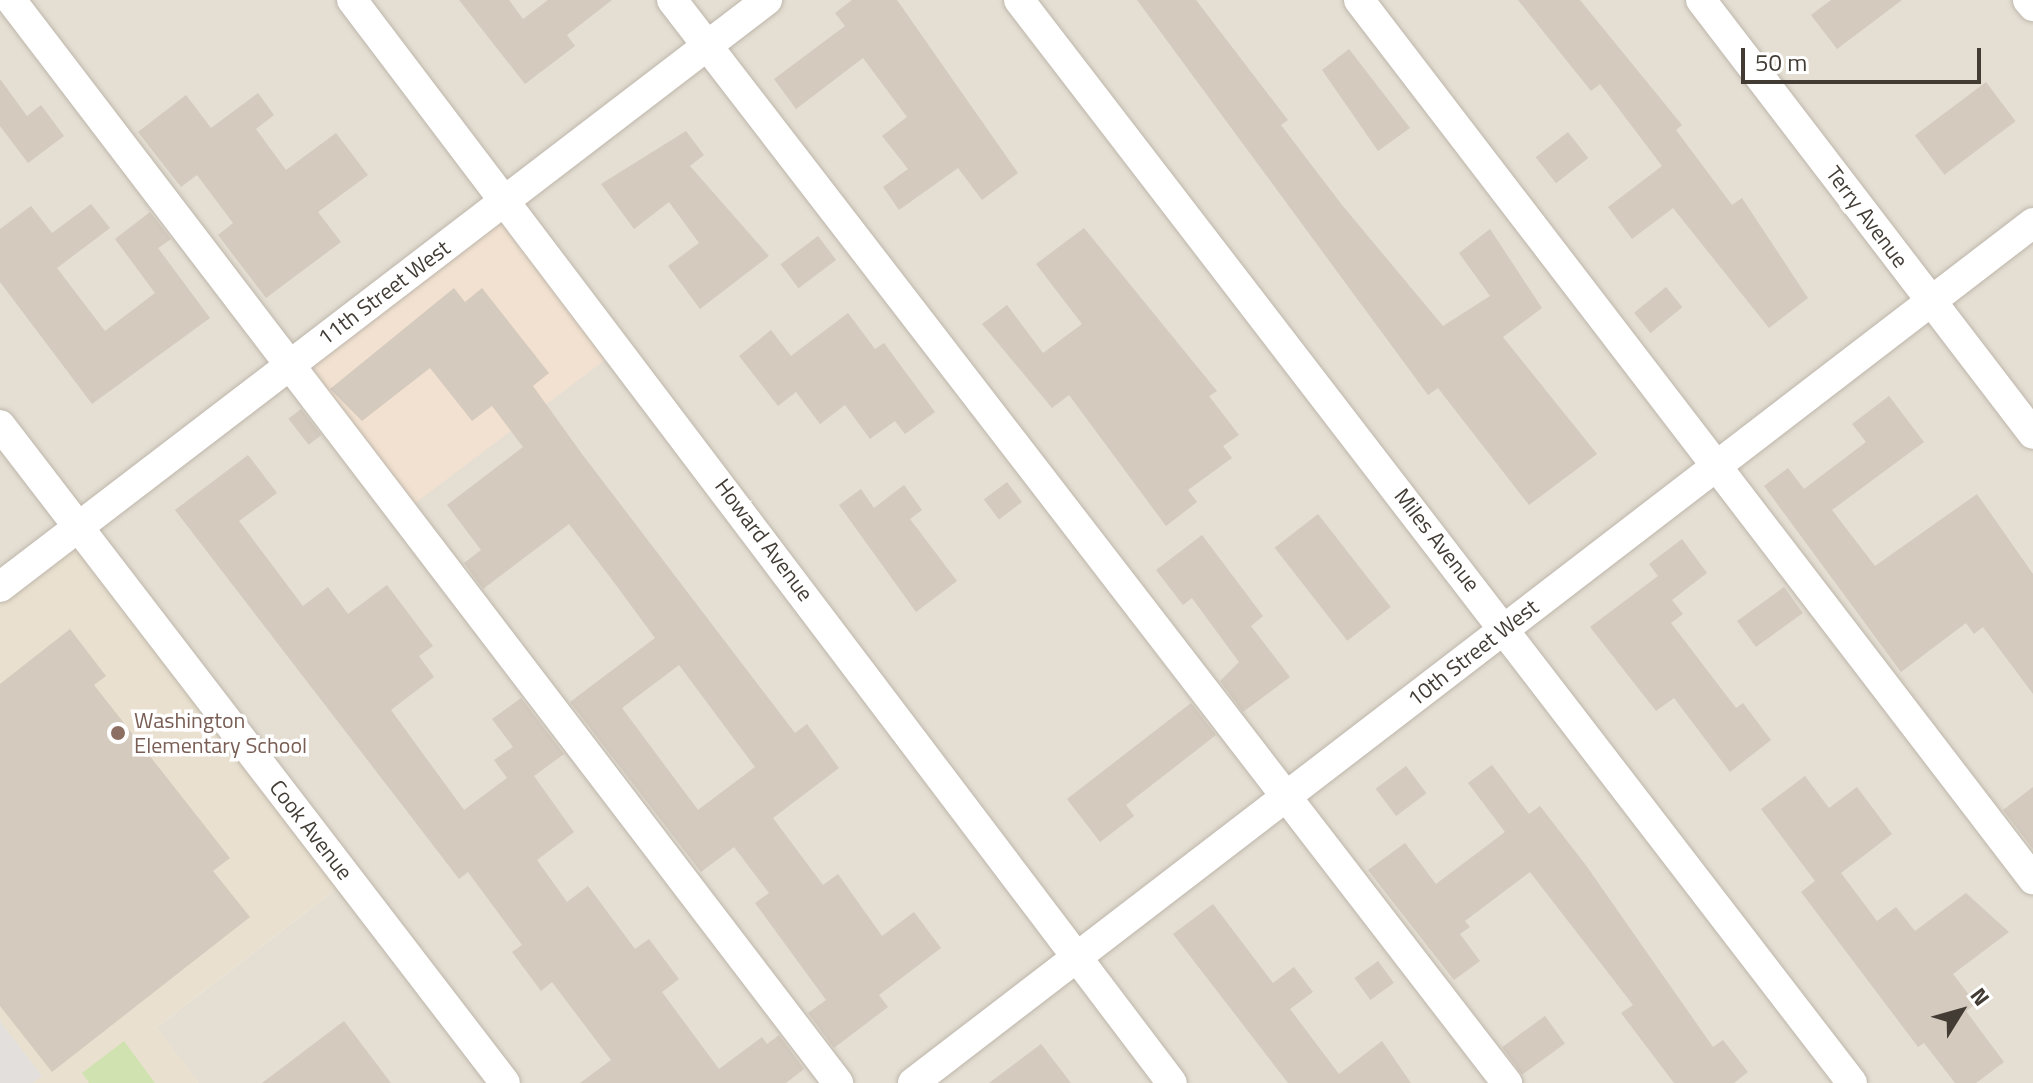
<!DOCTYPE html>
<html>
<head>
<meta charset="utf-8">
<style>
	body { margin:0 }
	#map { position:relative; width:2033px; height:1083px; overflow:hidden; background:#f1ece4; font-family:"Titillium Web",sans-serif }
	div>[style] { position:absolute }
	.residential>* { inset:0; background:#e4ded3 }
	.commercial>* { inset:0; background:#f2e1d0; transform-origin:0 0 }
	.education>* { inset:0; background:#e9e0cf }
	.green>* { inset:0; background:#cfe2b0 }
	.parking>* { inset:0; background:#e2dfdc }
	.building>* { inset:0; background:#d4cabe; transform-origin:0 0 }
	.roads { filter:drop-shadow(0 0 2px #beb6ab) drop-shadow(0 0 2px #beb6ab) }
	.minor>* { height:30px; margin:-15px; padding:0 15px; transform-origin:15px; border-radius:15px; background:#fff }
	.dots>* { width:22px; height:22px; translate:-50% -50%; box-sizing:border-box; border:4px solid #fff; border-radius:50% }
	span { translate:-50% -50%; white-space:nowrap; text-align:center; line-height:1.15; -webkit-text-stroke:7px #fff; paint-order:stroke }
	.street-label { font-size:22px; color:#423c35 }
	.education-label { font-size:22px; color:#785e54 }
	.left { translate:0 -50%; text-align:left }
	.north { position:absolute; left:1921px; top:971px; width:80px; height:80px; -webkit-text-stroke:6px #fff; paint-order:stroke; rotate:53deg; font-size:22px; font-weight:700; line-height:32px; text-align:center; color:#423c35 }
	.north::after { content:''; display:block; margin:auto; width:28px; height:36px; background:#423c35; clip-path:polygon(50% 0,100% 100%,50% 72%,0 100%) }
	.scale { position:absolute; left:1741px; top:48px; width:240px; height:36px; box-sizing:border-box; border:4px solid #423c35; border-top:0; padding-left:10px; font-size:24px; line-height:28px; white-space:nowrap; color:#423c35; -webkit-text-stroke:6px #fff; paint-order:stroke }
</style>
</head>
<body>
<div id="map">
	<div class="residential">
		<i style="clip-path:polygon(0 0,2033px 0,2033px 1083px,199px 1083px,156px 1028px,348px 880px,0 587px)"></i>
	</div>
	<div class="commercial">
		<i style="left:508px;top:199px;width:187px;height:276px;rotate:53deg"></i>
	</div>
	<div class="education">
		<i style="clip-path:polygon(78px 527px,349px 879px,157px 1027px,199px 1083px,0 1083px,0 587px)"></i>
	</div>
	<div class="green">
		<i style="clip-path:polygon(124px 1041px,155px 1083px,89px 1083px,82px 1073px)"></i>
	</div>
	<div class="parking">
		<i style="clip-path:polygon(0 1021px,42px 1076px,32px 1083px,0 1083px)"></i>
	</div>
	<div class="building">
		<i style="clip-path:polygon(459px 0,509px 0,523px 19px,548px 0,612px 0,567px 35px,575px 46px,525px 84px)"></i>
		<i style="clip-path:polygon(852px 0,897px 0,1018px 173px,982px 200px,958px 168px,899px 210px,883px 187px,908px 169px,882px 136px,907px 117px,863px 58px,796px 109px,774px 79px,845px 26px,835px 13px)"></i>
		<i style="clip-path:polygon(1137px 0,1196px 0,1288px 120px,1281px 125px,1342px 205px,1443px 326px,1490px 296px,1459px 253px,1490px 229px,1542px 308px,1503px 337px,1597px 454px,1529px 505px,1438px 388px,1428px 395px)"></i>
		<i style="clip-path:polygon(1518px 0,1580px 0,1682px 125px,1676px 130px,1732px 205px,1742px 198px,1808px 298px,1769px 328px,1673px 208px,1632px 239px,1608px 207px,1662px 166px,1600px 84px,1591px 91px)"></i>
		<i style="clip-path:polygon(1831px 0,1902px 0,1837px 49px,1811px 15px)"></i>
		<i style="clip-path:polygon(1349px 49px,1410px 128px,1378px 151px,1322px 70px)"></i>
		<i style="clip-path:polygon(0 79px,27px 116px,41px 105px,64px 136px,28px 163px,0 126px)"></i>
		<i style="left:1986px;top:82px;width:49px;height:89px;rotate:53deg"></i>
		<i style="clip-path:polygon(258px 93px,274px 115px,256px 129px,286px 170px,336px 133px,368px 175px,318px 212px,341px 242px,266px 298px,218px 235px,233px 223px,197px 175px,181px 187px,138px 132px,186px 95px,211px 128px)"></i>
		<i style="clip-path:polygon(686px 131px,704px 155px,690px 166px,769px 256px,700px 309px,668px 266px,699px 243px,669px 202px,634px 229px,601px 184px)"></i>
		<i style="left:1568px;top:132px;width:33px;height:41px;rotate:52deg"></i>
		<i style="clip-path:polygon(91px 204px,110px 228px,57px 268px,105px 331px,155px 293px,115px 239px,150px 212px,171px 239px,158px 248px,210px 318px,92px 404px,0 282px,0 229px,31px 206px,52px 233px)"></i>
		<i style="clip-path:polygon(1084px 228px,1217px 391px,1209px 396px,1239px 435px,1223px 446px,1232px 458px,1188px 490px,1197px 502px,1166px 526px,1069px 395px,1052px 408px,982px 324px,1007px 305px,1043px 353px,1082px 324px,1036px 264px)"></i>
		<i style="left:818px;top:236px;width:30px;height:47px;rotate:53deg"></i>
		<i style="left:1666px;top:287px;width:26px;height:41px;rotate:51deg"></i>
		<i style="clip-path:polygon(evenodd,454px 288px,465px 302px,482px 288px,549px 373px,533px 386px,582px 454px,795px 733px,807px 724px,839px 768px,773px 818px,823px 885px,838px 874px,882px 936px,914px 912px,941px 948px,879px 995px,888px 1007px,834px 1048px,808px 1013px,826px 1000px,755px 903px,769px 893px,734px 847px,701px 872px,570px 702px,655px 638px,610px 577px,569px 524px,483px 589px,464px 563px,481px 550px,447px 505px,523px 447px,492px 406px,472px 421px,430px 368px,362px 421px,330px 389px,454px 288px,679px 665px,755px 767px,698px 810px,622px 708px,679px 665px)"></i>
		<i style="clip-path:polygon(848px 313px,875px 349px,884px 343px,935px 412px,905px 434px,895px 421px,870px 439px,845px 405px,820px 424px,796px 392px,778px 406px,739px 356px,771px 330px,791px 356px)"></i>
		<i style="clip-path:polygon(1889px 396px,1924px 442px,1832px 510px,1875px 566px,1977px 494px,2033px 574px,2033px 694px,1983px 627px,1974px 634px,1966px 623px,1901px 672px,1764px 486px,1788px 468px,1804px 489px,1866px 442px,1852px 424px)"></i>
		<i style="left:301px;top:409px;width:33px;height:16px;rotate:52deg"></i>
		<i style="clip-path:polygon(248px 455px,277px 493px,239px 521px,303px 606px,328px 587px,348px 614px,387px 585px,433px 646px,419px 656px,434px 677px,391px 710px,464px 810px,507px 778px,494px 760px,513px 747px,492px 719px,521px 698px,564px 754px,534px 776px,574px 832px,537px 860px,567px 902px,588px 886px,635px 949px,649px 939px,679px 979px,662px 992px,719px 1069px,762px 1037px,767px 1044px,779px 1035px,804px 1069px,786px 1083px,580px 1083px,611px 1060px,552px 982px,541px 991px,512px 952px,522px 945px,468px 872px,459px 879px,175px 510px)"></i>
		<i style="left:1007px;top:482px;width:25px;height:29px;rotate:53deg"></i>
		<i style="clip-path:polygon(904px 485px,922px 510px,910px 519px,957px 581px,916px 612px,839px 505px,861px 489px,874px 508px)"></i>
		<i style="left:1318px;top:514px;width:118px;height:55px;rotate:52deg"></i>
		<i style="clip-path:polygon(1202px 535px,1263px 616px,1251px 626px,1290px 677px,1243px 712px,1220px 681px,1239px 662px,1192px 598px,1183px 605px,1156px 570px)"></i>
		<i style="clip-path:polygon(1682px 539px,1707px 573px,1672px 600px,1683px 614px,1671px 623px,1736px 708px,1743px 703px,1771px 740px,1730px 772px,1674px 698px,1656px 711px,1590px 627px,1658px 576px,1649px 564px)"></i>
		<i style="left:1784px;top:587px;width:32px;height:58px;rotate:54deg"></i>
		<i style="clip-path:polygon(70px 629px,106px 676px,94px 685px,230px 858px,213px 871px,250px 917px,52px 1072px,0 1006px,0 684px)"></i>
		<i style="clip-path:polygon(1191px 703px,1216px 735px,1126px 805px,1134px 816px,1100px 842px,1067px 799px)"></i>
		<i style="clip-path:polygon(1492px 765px,1529px 814px,1540px 806px,1585px 864px,1713px 1047px,1723px 1040px,1748px 1072px,1734px 1083px,1674px 1083px,1621px 1013px,1633px 1005px,1530px 872px,1465px 921px,1470px 927px,1460px 934px,1480px 961px,1454px 980px,1368px 870px,1405px 843px,1436px 884px,1505px 832px,1468px 783px)"></i>
		<i style="left:1406px;top:766px;width:34px;height:38px;rotate:53deg"></i>
		<i style="clip-path:polygon(1805px 776px,1829px 808px,1857px 787px,1892px 834px,1841px 873px,1877px 921px,1896px 907px,1915px 931px,1966px 893px,2009px 932px,1953px 974px,1976px 1004px,1966px 1011px,2004px 1062px,1976px 1083px,1955px 1083px,1924px 1043px,1918px 1047px,1801px 892px,1815px 881px,1761px 809px)"></i>
		<i style="clip-path:polygon(2033px 787px,2033px 849px,2003px 810px)"></i>
		<i style="clip-path:polygon(1213px 904px,1273px 983px,1294px 967px,1313px 992px,1290px 1009px,1339px 1074px,1382px 1041px,1411px 1083px,1288px 1083px,1173px 934px)"></i>
		<i style="left:1378px;top:961px;width:27px;height:29px;rotate:54deg"></i>
		<i style="left:1545px;top:1016px;width:34px;height:53px;rotate:54deg"></i>
		<i style="clip-path:polygon(344px 1021px,391px 1083px,262px 1083px)"></i>
		<i style="clip-path:polygon(1041px 1044px,1071px 1083px,989px 1083px)"></i>
	</div>
	<div class="roads">
		<div class="minor">
			<i style="left:11px;top:0;width:1363px;rotate:52.63deg"></i>
			<i style="left:352px;top:0;width:1358px;rotate:52.87deg"></i>
			<i style="left:672px;top:0;width:1368px;rotate:52.37deg"></i>
			<i style="left:1019px;top:0;width:1366px;rotate:52.43deg"></i>
			<i style="left:1359px;top:0;width:1108px;rotate:52.52deg"></i>
			<i style="left:1701px;top:0;width:546px;rotate:52.58deg"></i>
			<i style="left:2028px;top:0;width:8px;rotate:50deg"></i>
			<i style="left:0;top:425px;width:829px;rotate:52.49deg"></i>
			<i style="left:0;top:587px;width:966px;rotate:-37.43deg"></i>
			<i style="left:913px;top:1083px;width:1412px;rotate:-37.52deg"></i>
		</div>
	</div>
	<div class="dots">
		<i style="left:118px;top:733px;background:#8d6e63"></i>
	</div>
	<div class="street-label">
		<span style="left:1867px;top:217px;rotate:53deg">Terry Avenue</span>
		<span style="left:384px;top:293px;rotate:-37deg">11th Street West</span>
		<span style="left:764px;top:540px;rotate:53deg">Howard Avenue</span>
		<span style="left:1437px;top:540px;rotate:52deg">Miles Avenue</span>
		<span style="left:1473px;top:653px;rotate:-38deg">10th Street West</span>
		<span style="left:311px;top:830px;rotate:52deg">Cook Avenue</span>
	</div>
	<div class="education-label">
		<span class="left" style="left:134px;top:733px">Washington<br>Elementary School</span>
	</div>
	<div class="north">N</div>
	<div class="scale">50 m</div>
</div>
</body>
</html>
